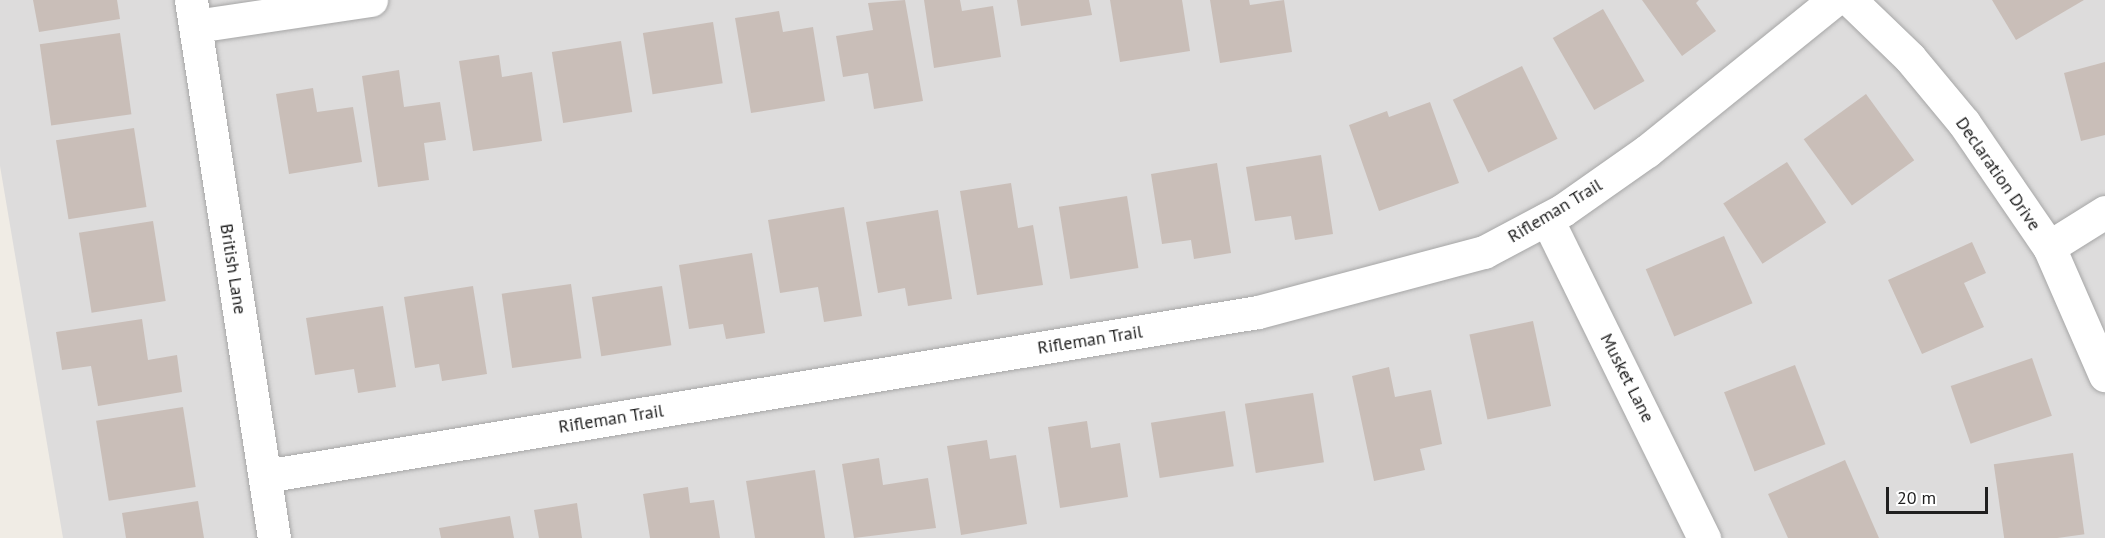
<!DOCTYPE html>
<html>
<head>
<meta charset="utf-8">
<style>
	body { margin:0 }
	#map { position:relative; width:2105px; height:538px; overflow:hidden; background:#f0ece5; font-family:"PT Sans",sans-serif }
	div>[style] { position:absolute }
	.residential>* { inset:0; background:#dddcdc }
	.building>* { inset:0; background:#c9beb8; transform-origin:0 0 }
	.roads { filter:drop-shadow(0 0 2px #a6a6a6) drop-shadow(0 0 2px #a6a6a6) }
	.minor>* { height:33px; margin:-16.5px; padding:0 16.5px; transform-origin:16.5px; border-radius:16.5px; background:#fff }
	span { translate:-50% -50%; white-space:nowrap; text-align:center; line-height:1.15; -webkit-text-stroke:5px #fff; paint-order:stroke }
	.street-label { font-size:18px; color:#1f1f1f }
	.scale { position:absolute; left:1886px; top:487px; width:102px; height:27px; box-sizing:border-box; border:3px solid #1f1f1f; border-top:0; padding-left:8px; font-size:18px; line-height:21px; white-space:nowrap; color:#1f1f1f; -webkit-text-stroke:4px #fff; paint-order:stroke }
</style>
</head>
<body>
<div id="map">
	<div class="residential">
		<i style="clip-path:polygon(0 0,2105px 0,2105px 538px,63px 538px,0 166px)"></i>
	</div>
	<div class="building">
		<i style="clip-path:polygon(33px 0,117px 0,120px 19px,39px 32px)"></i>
		<i style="clip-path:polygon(905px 0,923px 101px,874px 109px,868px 73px,843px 77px,836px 36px,873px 30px,868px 3px)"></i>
		<i style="clip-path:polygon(924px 0,960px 0,962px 11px,993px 6px,1001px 57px,934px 68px)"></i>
		<i style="clip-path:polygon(1017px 0,1089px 0,1092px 15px,1021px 26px)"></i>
		<i style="clip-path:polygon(1110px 0,1182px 0,1190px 51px,1120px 62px)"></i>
		<i style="clip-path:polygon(1210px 0,1249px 0,1250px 5px,1284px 0,1292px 52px,1220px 63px)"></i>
		<i style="clip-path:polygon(1642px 0,1699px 0,1696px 3px,1716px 31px,1682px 56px)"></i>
		<i style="clip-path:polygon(1992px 0,2084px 0,2016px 40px)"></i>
		<i style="left:1603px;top:9px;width:83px;height:58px;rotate:60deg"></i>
		<i style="clip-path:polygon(779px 11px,783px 32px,813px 27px,825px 101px,751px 113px,735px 18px)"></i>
		<i style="left:713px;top:22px;width:62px;height:71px;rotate:81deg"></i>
		<i style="left:120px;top:33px;width:82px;height:81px;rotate:82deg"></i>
		<i style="left:621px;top:41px;width:72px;height:70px;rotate:81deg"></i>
		<i style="clip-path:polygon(499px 55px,502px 77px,532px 72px,542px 141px,473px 151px,459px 61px)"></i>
		<i style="clip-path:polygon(2105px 62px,2105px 135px,2081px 141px,2064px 73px)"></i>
		<i style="left:1522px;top:66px;width:81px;height:77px;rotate:64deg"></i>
		<i style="clip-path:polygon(399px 70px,404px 107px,440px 102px,446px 140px,424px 143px,429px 180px,378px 187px,362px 76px)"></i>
		<i style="clip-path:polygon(313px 88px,317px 112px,353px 107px,362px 162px,289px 174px,276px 94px)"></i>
		<i style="left:1866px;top:94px;width:82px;height:77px;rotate:54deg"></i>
		<i style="clip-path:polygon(1430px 102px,1459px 183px,1379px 211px,1349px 125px,1387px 111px,1389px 117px)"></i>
		<i style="left:134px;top:128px;width:80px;height:79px;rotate:81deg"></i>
		<i style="clip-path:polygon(1321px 155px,1333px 234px,1295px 240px,1291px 216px,1255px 221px,1246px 167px)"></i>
		<i style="left:1787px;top:162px;width:72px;height:76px;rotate:57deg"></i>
		<i style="clip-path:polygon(1217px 163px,1231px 253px,1194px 259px,1191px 240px,1162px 244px,1151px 174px)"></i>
		<i style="clip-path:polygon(1011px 183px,1018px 228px,1033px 225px,1043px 285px,977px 295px,960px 191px)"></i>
		<i style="left:1127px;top:196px;width:73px;height:69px;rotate:81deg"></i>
		<i style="clip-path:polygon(844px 207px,862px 316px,824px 322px,818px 287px,780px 293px,768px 220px)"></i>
		<i style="clip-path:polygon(938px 210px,952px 299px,908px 306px,905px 288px,878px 293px,866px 222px)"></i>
		<i style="left:153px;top:221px;width:81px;height:75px;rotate:81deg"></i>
		<i style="left:1724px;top:236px;width:73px;height:85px;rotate:67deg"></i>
		<i style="clip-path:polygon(1972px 242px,1986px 273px,1964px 283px,1984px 327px,1922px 354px,1888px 280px)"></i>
		<i style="clip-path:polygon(752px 253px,765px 333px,726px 339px,723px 324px,689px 329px,679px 265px)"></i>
		<i style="left:571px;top:284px;width:75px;height:70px;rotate:82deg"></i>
		<i style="clip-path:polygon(473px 286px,487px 374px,442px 381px,439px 364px,415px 368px,404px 297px)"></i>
		<i style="left:662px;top:286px;width:60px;height:71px;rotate:81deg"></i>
		<i style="clip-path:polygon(383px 306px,396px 387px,358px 393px,354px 369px,315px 375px,306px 318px)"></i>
		<i style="clip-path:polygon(142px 319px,148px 360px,177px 355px,182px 392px,98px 406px,91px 366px,62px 370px,56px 332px)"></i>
		<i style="left:1533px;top:321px;width:87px;height:65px;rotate:78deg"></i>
		<i style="left:2032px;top:358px;width:61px;height:86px;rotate:71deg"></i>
		<i style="left:1795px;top:365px;width:85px;height:76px;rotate:69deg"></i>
		<i style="clip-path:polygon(1389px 367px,1395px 397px,1431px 390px,1442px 444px,1420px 449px,1425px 470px,1374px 481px,1352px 376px)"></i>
		<i style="left:1313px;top:393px;width:70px;height:69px;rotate:81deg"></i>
		<i style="left:183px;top:407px;width:81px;height:88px;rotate:81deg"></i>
		<i style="left:1225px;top:411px;width:56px;height:75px;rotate:81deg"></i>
		<i style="clip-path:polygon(1087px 421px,1091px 448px,1120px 443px,1128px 497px,1060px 508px,1048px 427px)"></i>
		<i style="clip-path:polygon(987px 440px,990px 459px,1016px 455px,1027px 524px,961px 535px,947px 446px)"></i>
		<i style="left:2073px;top:453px;width:82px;height:80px;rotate:82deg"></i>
		<i style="clip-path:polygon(879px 458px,883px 485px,928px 478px,936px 528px,854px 538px,842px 464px)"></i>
		<i style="clip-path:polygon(1845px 460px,1879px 538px,1788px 538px,1768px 494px)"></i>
		<i style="clip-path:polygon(815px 470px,825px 538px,755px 538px,746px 481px)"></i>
		<i style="clip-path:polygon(688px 487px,690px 503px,714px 500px,720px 538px,650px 538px,643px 494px)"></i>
		<i style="clip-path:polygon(198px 501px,204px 538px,126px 538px,122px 513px)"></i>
		<i style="clip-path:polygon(577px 503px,582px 538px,539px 538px,534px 510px)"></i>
		<i style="clip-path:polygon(510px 516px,514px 538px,441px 538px,439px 528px)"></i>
	</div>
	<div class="roads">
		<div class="minor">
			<i style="left:191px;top:0;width:544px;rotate:81.23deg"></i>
			<i style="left:1850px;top:0;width:83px;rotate:44deg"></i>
			<i style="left:1910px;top:58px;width:85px;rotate:50.3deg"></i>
			<i style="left:1964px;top:123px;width:150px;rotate:55.6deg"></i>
			<i style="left:2049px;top:247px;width:140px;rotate:66.4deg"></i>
			<i style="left:196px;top:26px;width:177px;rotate:-8.5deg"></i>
			<i style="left:1547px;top:219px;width:356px;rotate:63.8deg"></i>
			<i style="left:2049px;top:247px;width:66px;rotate:-32deg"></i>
			<i style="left:265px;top:476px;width:1006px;rotate:-9.38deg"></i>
			<i style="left:1258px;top:312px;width:234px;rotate:-14.9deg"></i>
			<i style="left:1484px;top:252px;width:89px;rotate:-28deg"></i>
			<i style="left:1563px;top:210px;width:103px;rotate:-35.1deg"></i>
			<i style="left:1647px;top:151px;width:240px;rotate:-38.9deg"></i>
		</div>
	</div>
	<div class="street-label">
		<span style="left:1998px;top:174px;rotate:55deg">Declaration Drive</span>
		<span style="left:1555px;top:211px;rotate:-31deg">Rifleman Trail</span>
		<span style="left:233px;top:269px;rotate:81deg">British Lane</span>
		<span style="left:1090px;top:340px;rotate:-9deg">Rifleman Trail</span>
		<span style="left:1627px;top:378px;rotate:63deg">Musket Lane</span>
		<span style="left:611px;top:419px;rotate:-9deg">Rifleman Trail</span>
	</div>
	<div class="scale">20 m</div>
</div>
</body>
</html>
